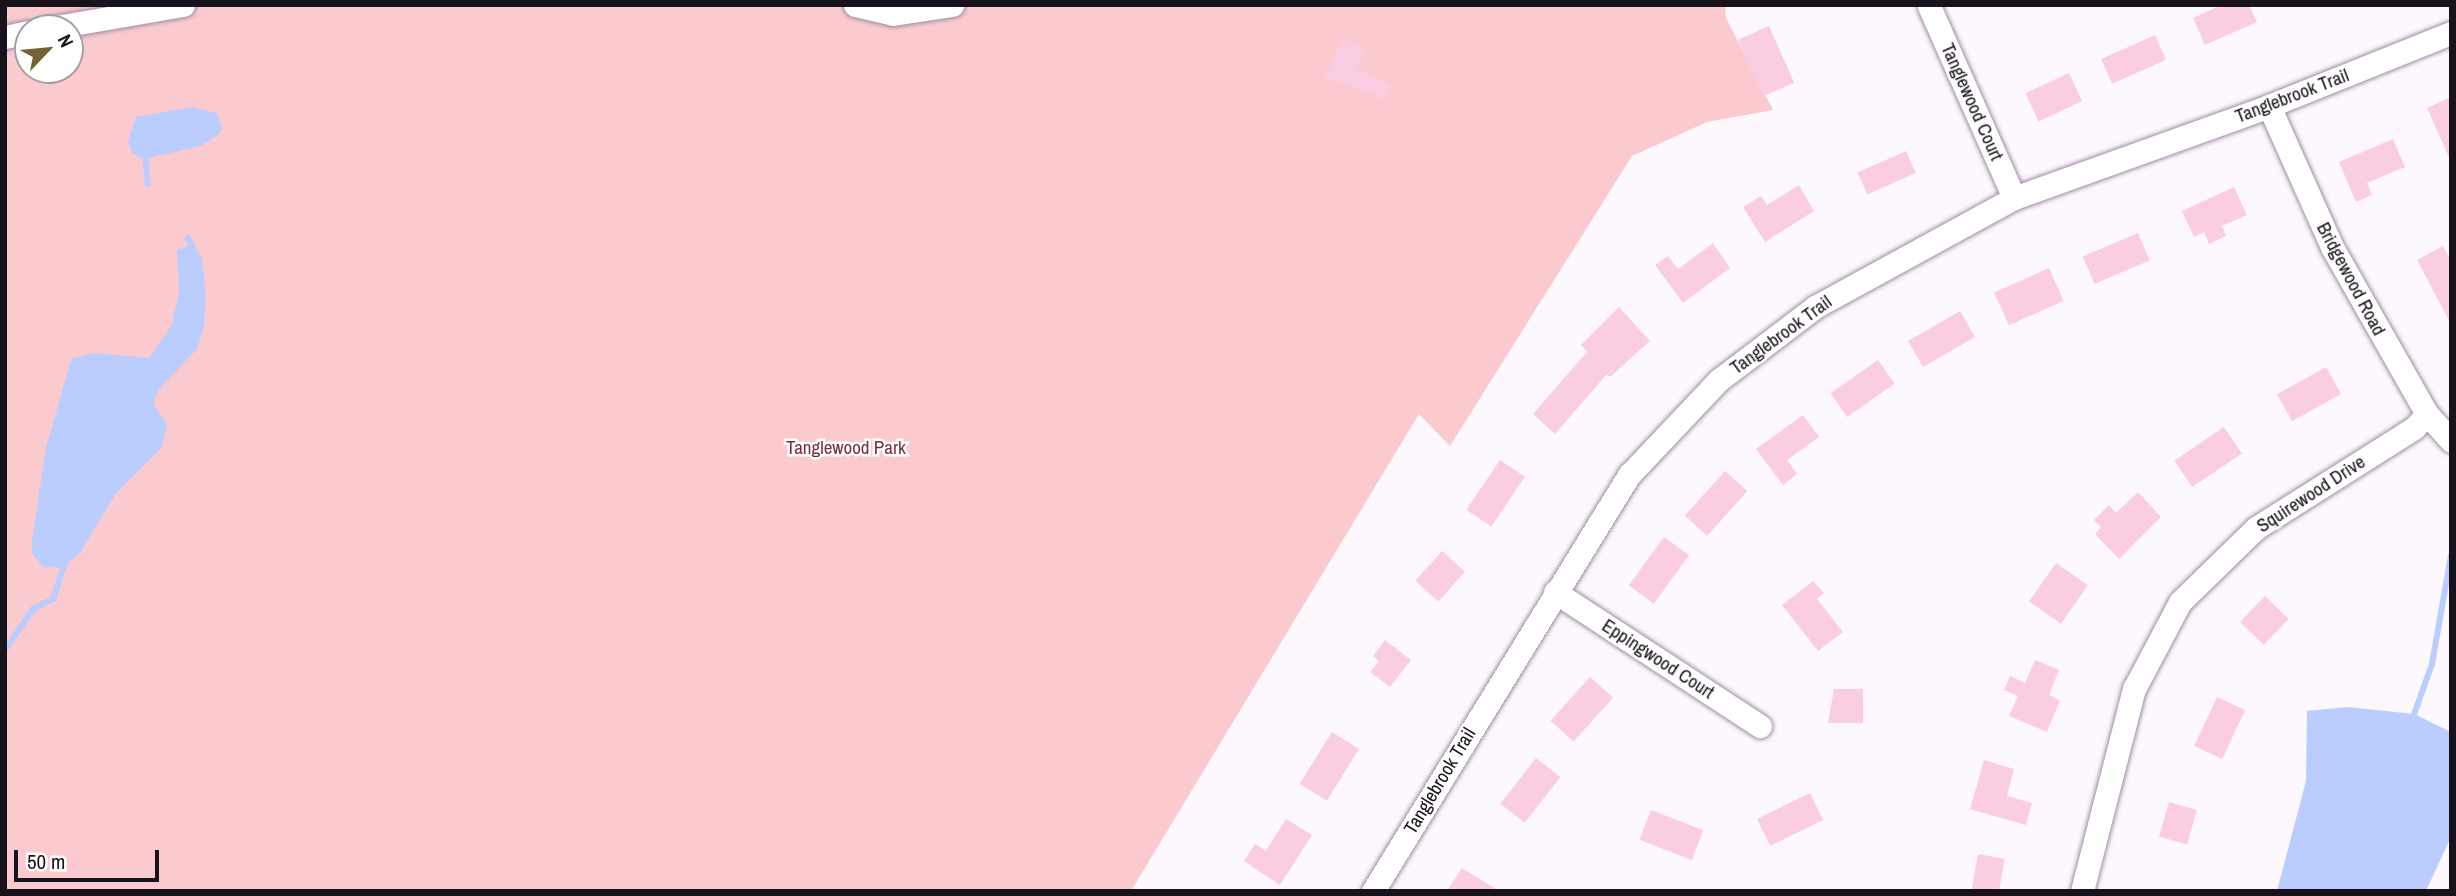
<!DOCTYPE html>
<html>
<head>
<meta charset="utf-8">
<style>
	body { margin:0 }
	#map { position:relative; width:2456px; height:896px; overflow:hidden; background:#fcf8fd; font-family:"Archivo Narrow",sans-serif }
	div>[style] { position:absolute }
	.green>* { inset:0; background:#facace }
	.water>* { inset:0; background:#bbcdff }
	.stream>* { height:6px; margin:-3px; padding:0 3px; transform-origin:3px; border-radius:3px; background:#bbcdff }
	.building>* { inset:0; background:#facde3; transform-origin:0 0 }
	.roads { filter:drop-shadow(0 0 2px #9e8da1) drop-shadow(0 0 2px #9e8da1) }
	.street>* { height:23px; margin:-11.5px; padding:0 11.5px; transform-origin:11.5px; border-radius:11.5px; background:#fff }
	span { translate:-50% -50%; white-space:nowrap; text-align:center; line-height:1.15; -webkit-text-stroke:5px #fff; paint-order:stroke }
	.street-label { font-size:19px; color:#18121a }
	.park-label { font-size:19px; color:#782f3b }
	.frame { position:absolute; inset:0; border:7px solid #18121a; pointer-events:none }
	.north { position:absolute; left:14px; top:14px; width:70px; height:70px; box-sizing:border-box; background:#fff; border:2px solid #a3a0a3; border-radius:50%; rotate:64deg; font-size:19px; font-weight:700; line-height:28px; text-align:center; color:#18121a }
	.north::after { content:''; display:block; margin:auto; width:24px; height:32px; background:#746230; clip-path:polygon(50% 0,100% 100%,50% 72%,0 100%) }
	.scale { position:absolute; left:14px; top:850px; width:145px; height:32px; box-sizing:border-box; border:4px solid #18121a; border-top:0; padding-left:9px; font-size:21px; line-height:24px; white-space:nowrap; color:#18121a; -webkit-text-stroke:5px #fff; paint-order:stroke }
</style>
</head>
<body>
<div id="map">
	<div class="green">
		<i style="clip-path:polygon(evenodd,5px 5px,1725px 5px,1726px 18px,1773px 110px,1707px 122px,1632px 156px,1450px 446px,1419px 414px,1131px 891px,5px 891px,5px 5px,28px 28px,70px 28px,70px 70px,28px 70px,28px 28px)"></i>
	</div>
	<div class="water">
		<i style="clip-path:polygon(192px 107px,217px 113px,222px 128px,219px 134px,201px 146px,143px 159px,132px 153px,128px 142px,136px 117px)"></i>
		<i style="clip-path:polygon(191px 245px,202px 258px,206px 295px,204px 326px,197px 349px,159px 389px,153px 404px,167px 424px,162px 447px,116px 493px,80px 553px,62px 568px,43px 567px,32px 553px,32px 540px,46px 448px,70px 363px,73px 358px,95px 353px,149px 358px,172px 325px,179px 292px,177px 250px)"></i>
		<i style="clip-path:polygon(2348px 707px,2414px 714px,2451px 732px,2451px 837px,2426px 891px,2277px 891px,2306px 781px,2307px 711px)"></i>
	</div>
	<div class="stream">
		<i style="left:145px;top:152px;width:32px;rotate:85deg"></i>
		<i style="left:188px;top:238px;width:16px;rotate:63deg"></i>
		<i style="left:5px;top:650px;width:50px;rotate:-55.7deg"></i>
		<i style="left:33px;top:609px;width:22px;rotate:-27deg"></i>
		<i style="left:53px;top:599px;width:42px;rotate:-72deg"></i>
		<i style="left:2412px;top:720px;width:59px;rotate:-70.3deg"></i>
		<i style="left:2432px;top:664px;width:111px;rotate:-80.1deg"></i>
	</div>
	<div class="building">
		<i style="clip-path:polygon(2222px 5px,2249px 5px,2257px 22px,2205px 45px,2193px 18px)"></i>
		<i style="left:1769px;top:26px;width:62px;height:34px;rotate:66deg"></i>
		<i style="left:2155px;top:35px;width:27px;height:59px;rotate:66deg"></i>
		<i style="clip-path:polygon(1343px 39px,1366px 49px,1357px 69px,1391px 85px,1384px 99px,1325px 77px)"></i>
		<i style="left:2069px;top:73px;width:31px;height:48px;rotate:65deg"></i>
		<i style="clip-path:polygon(2451px 97px,2451px 162px,2427px 108px)"></i>
		<i style="clip-path:polygon(2393px 139px,2405px 167px,2367px 183px,2372px 195px,2356px 202px,2339px 162px)"></i>
		<i style="left:1906px;top:151px;width:24px;height:53px;rotate:66deg"></i>
		<i style="clip-path:polygon(1799px 185px,1814px 211px,1765px 242px,1743px 207px,1761px 196px,1767px 205px)"></i>
		<i style="clip-path:polygon(2234px 187px,2247px 215px,2222px 226px,2226px 236px,2209px 244px,2204px 232px,2194px 237px,2182px 211px)"></i>
		<i style="left:2138px;top:233px;width:30px;height:60px;rotate:67deg"></i>
		<i style="clip-path:polygon(1713px 243px,1730px 268px,1683px 303px,1655px 265px,1668px 256px,1678px 269px)"></i>
		<i style="clip-path:polygon(2443px 246px,2451px 261px,2451px 324px,2417px 260px)"></i>
		<i style="left:2049px;top:268px;width:36px;height:60px;rotate:66deg"></i>
		<i style="clip-path:polygon(1619px 307px,1650px 341px,1610px 377px,1607px 374px,1555px 434px,1533px 414px,1587px 352px,1581px 345px)"></i>
		<i style="left:1960px;top:311px;width:30px;height:60px;rotate:60deg"></i>
		<i style="left:1878px;top:360px;width:29px;height:58px;rotate:55deg"></i>
		<i style="left:2326px;top:367px;width:31px;height:56px;rotate:61deg"></i>
		<i style="clip-path:polygon(1803px 415px,1819px 437px,1787px 460px,1797px 474px,1783px 485px,1756px 449px)"></i>
		<i style="left:2224px;top:427px;width:32px;height:60px;rotate:56deg"></i>
		<i style="left:1500px;top:460px;width:30px;height:60px;rotate:34deg"></i>
		<i style="left:1725px;top:471px;width:30px;height:60px;rotate:42deg"></i>
		<i style="clip-path:polygon(2138px 492px,2161px 517px,2119px 559px,2095px 534px,2101px 527px,2094px 520px,2109px 505px,2116px 513px)"></i>
		<i style="left:1664px;top:537px;width:31px;height:60px;rotate:36deg"></i>
		<i style="left:1442px;top:551px;width:31px;height:40px;rotate:42deg"></i>
		<i style="left:2056px;top:563px;width:39px;height:47px;rotate:35deg"></i>
		<i style="clip-path:polygon(1813px 581px,1824px 593px,1817px 599px,1843px 632px,1818px 651px,1782px 605px)"></i>
		<i style="left:2265px;top:596px;width:33px;height:36px;rotate:44deg"></i>
		<i style="clip-path:polygon(1385px 640px,1411px 660px,1390px 687px,1370px 672px,1379px 661px,1373px 656px)"></i>
		<i style="clip-path:polygon(2035px 660px,2059px 670px,2049px 695px,2060px 700px,2047px 732px,2009px 716px,2018px 696px,2004px 690px,2010px 676px,2025px 683px)"></i>
		<i style="left:1590px;top:677px;width:31px;height:59px;rotate:42deg"></i>
		<i style="clip-path:polygon(1834px 689px,1863px 689px,1863px 723px,1828px 723px)"></i>
		<i style="left:2217px;top:697px;width:31px;height:54px;rotate:25deg"></i>
		<i style="left:1332px;top:732px;width:32px;height:61px;rotate:32deg"></i>
		<i style="left:1536px;top:758px;width:31px;height:58px;rotate:38deg"></i>
		<i style="clip-path:polygon(1984px 760px,2014px 769px,2007px 796px,2032px 803px,2026px 825px,1970px 809px)"></i>
		<i style="left:1810px;top:793px;width:30px;height:59px;rotate:64deg"></i>
		<i style="left:2169px;top:802px;width:29px;height:36px;rotate:16deg"></i>
		<i style="left:1651px;top:810px;width:56px;height:32px;rotate:21deg"></i>
		<i style="clip-path:polygon(1286px 819px,1312px 835px,1280px 885px,1244px 861px,1255px 844px,1266px 851px)"></i>
		<i style="left:1978px;top:854px;width:27px;height:35px;rotate:10deg"></i>
		<i style="clip-path:polygon(1462px 868px,1499px 891px,1447px 891px)"></i>
	</div>
	<div class="roads">
		<div class="street">
			<i style="left:855px;top:5px;width:39px;rotate:13deg"></i>
			<i style="left:893px;top:14px;width:60px;rotate:-8.7deg"></i>
			<i style="left:1929px;top:6px;width:210px;rotate:66.1deg"></i>
			<i style="left:50px;top:28px;width:135px;rotate:-9.8deg"></i>
			<i style="left:5px;top:37px;width:24px;rotate:-12deg"></i>
			<i style="left:2269px;top:106px;width:154px;rotate:65.9deg"></i>
			<i style="left:2332px;top:247px;width:192px;rotate:60.4deg"></i>
			<i style="left:2427px;top:414px;width:36px;rotate:48deg"></i>
			<i style="left:1555px;top:592px;width:245px;rotate:33.2deg"></i>
			<i style="left:1373px;top:891px;width:490px;rotate:-58.4deg"></i>
			<i style="left:1630px;top:474px;width:129px;rotate:-46.6deg"></i>
			<i style="left:1719px;top:380px;width:121px;rotate:-37.2deg"></i>
			<i style="left:1815px;top:307px;width:227px;rotate:-28.7deg"></i>
			<i style="left:2014px;top:198px;width:271px;rotate:-19.8deg"></i>
			<i style="left:2269px;top:106px;width:196px;rotate:-21.9deg"></i>
			<i style="left:2082px;top:891px;width:209px;rotate:-75.6deg"></i>
			<i style="left:2134px;top:689px;width:98px;rotate:-62.1deg"></i>
			<i style="left:2180px;top:602px;width:106px;rotate:-44.2deg"></i>
			<i style="left:2256px;top:528px;width:187px;rotate:-32.3deg"></i>
			<i style="left:2414px;top:428px;width:19px;rotate:-47deg"></i>
		</div>
	</div>
	<div class="street-label">
		<span style="left:2292px;top:96px;rotate:-21deg">Tanglebrook Trail</span>
		<span style="left:1972px;top:102px;rotate:66deg">Tanglewood Court</span>
		<span style="left:2351px;top:279px;rotate:62deg">Bridgewood Road</span>
		<span style="left:1781px;top:335px;rotate:-36deg">Tanglebrook Trail</span>
		<span style="left:2311px;top:494px;rotate:-33deg">Squirewood Drive</span>
		<span style="left:1658px;top:659px;rotate:33deg">Eppingwood Court</span>
		<span style="left:1440px;top:781px;rotate:-59deg">Tanglebrook Trail</span>
	</div>
	<div class="park-label">
		<span style="left:846px;top:448px">Tanglewood Park</span>
	</div>
	<div class="frame"></div>
	<div class="north">N</div>
	<div class="scale">50 m</div>
</div>
</body>
</html>
